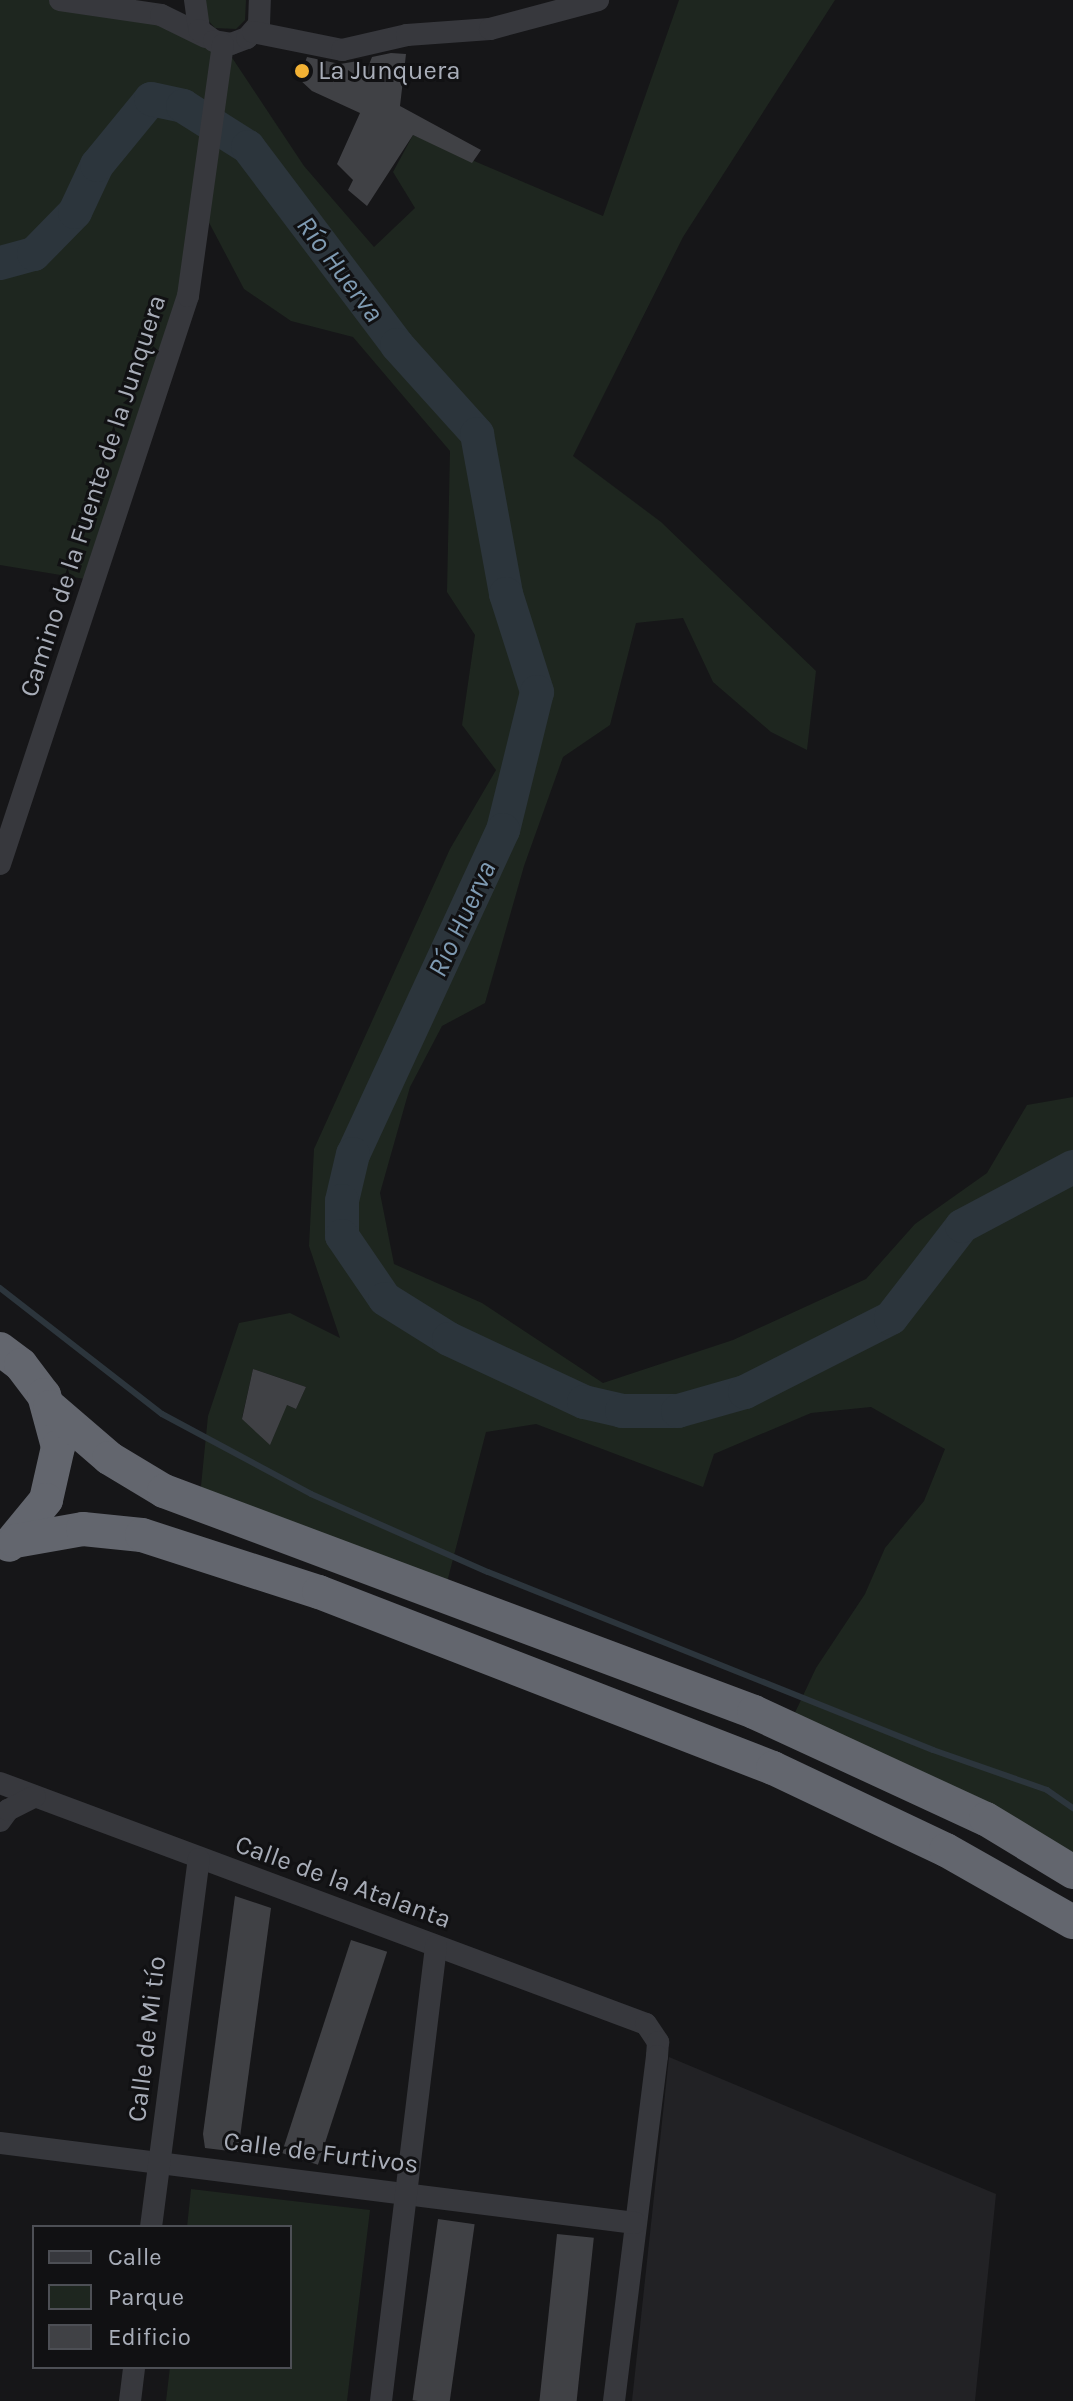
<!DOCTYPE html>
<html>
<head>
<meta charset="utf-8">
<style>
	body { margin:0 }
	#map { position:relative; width:1073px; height:2401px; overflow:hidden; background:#161618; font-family:Karla,sans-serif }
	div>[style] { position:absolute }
	.built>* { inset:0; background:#222225 }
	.green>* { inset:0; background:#1e261f }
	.stream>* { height:6px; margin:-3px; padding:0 3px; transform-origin:3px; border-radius:3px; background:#2c353c }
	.river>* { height:34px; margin:-17px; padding:0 17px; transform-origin:17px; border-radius:17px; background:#2c353c }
	.building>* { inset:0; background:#404145; transform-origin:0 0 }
	.minor>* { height:22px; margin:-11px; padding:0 11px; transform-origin:11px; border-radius:11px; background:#37383d }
	.highway>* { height:34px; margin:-17px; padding:0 17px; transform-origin:17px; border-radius:17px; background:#63666e }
	.dots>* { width:22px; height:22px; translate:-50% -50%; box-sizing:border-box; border:4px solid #111113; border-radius:50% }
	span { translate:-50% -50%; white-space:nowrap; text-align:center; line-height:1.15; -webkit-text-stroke:6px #111113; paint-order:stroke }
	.poi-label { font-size:26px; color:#a8adb8 }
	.left { translate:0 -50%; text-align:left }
	.street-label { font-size:26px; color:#a8adb8 }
	.water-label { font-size:28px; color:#7f9bb3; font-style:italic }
	.legend { position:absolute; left:32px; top:2225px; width:260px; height:144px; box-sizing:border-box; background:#111113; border:2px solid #4d4f55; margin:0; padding:10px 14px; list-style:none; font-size:24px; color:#a8adb8 }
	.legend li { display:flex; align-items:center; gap:16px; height:40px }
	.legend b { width:40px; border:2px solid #4d4f55 }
</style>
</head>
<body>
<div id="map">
	<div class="built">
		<i style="clip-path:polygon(669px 2057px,996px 2194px,975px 2401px,632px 2401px)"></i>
	</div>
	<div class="green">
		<i style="clip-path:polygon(evenodd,0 0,60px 0,140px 14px,223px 44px,304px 166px,374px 247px,415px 208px,393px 172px,413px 135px,603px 216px,679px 0,835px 0,683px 237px,573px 456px,661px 522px,816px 671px,807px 750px,771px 732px,713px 682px,683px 618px,636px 623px,610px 725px,563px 757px,524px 866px,485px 1003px,442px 1026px,410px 1087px,380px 1193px,394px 1264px,482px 1303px,603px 1383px,733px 1340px,866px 1279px,915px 1224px,987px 1173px,1027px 1105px,1073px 1097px,1073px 1862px,792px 1719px,816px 1668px,865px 1594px,885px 1548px,924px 1501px,945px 1449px,871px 1407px,811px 1413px,714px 1454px,703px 1487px,536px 1424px,486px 1432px,446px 1586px,200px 1496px,208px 1416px,239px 1323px,290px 1313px,340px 1338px,309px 1246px,314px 1149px,450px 849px,496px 770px,462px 725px,475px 635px,447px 592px,450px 451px,353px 337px,291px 321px,244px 289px,204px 213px,97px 581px,0 565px,0 0,253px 1369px,306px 1387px,296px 1409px,269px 1397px,242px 1418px,253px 1369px)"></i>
		<i style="clip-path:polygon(206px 0,246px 0,245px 20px,236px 29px,215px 28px,206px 18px)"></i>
		<i style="clip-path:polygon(191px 2189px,370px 2210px,347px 2401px,166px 2401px,170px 2367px,290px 2367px,290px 2227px,187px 2227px)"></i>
	</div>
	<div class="stream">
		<i style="left:0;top:1288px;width:205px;rotate:37.9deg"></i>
		<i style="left:162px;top:1414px;width:169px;rotate:28.2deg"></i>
		<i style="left:311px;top:1494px;width:193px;rotate:23.8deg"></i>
		<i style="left:488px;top:1572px;width:479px;rotate:21.8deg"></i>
		<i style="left:933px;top:1750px;width:121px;rotate:19.3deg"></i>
		<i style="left:1047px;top:1790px;width:32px;rotate:35deg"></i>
	</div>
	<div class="river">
		<i style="left:0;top:263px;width:35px;rotate:-15deg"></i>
		<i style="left:34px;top:254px;width:59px;rotate:-45.7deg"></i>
		<i style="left:75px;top:212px;width:52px;rotate:-64.9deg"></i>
		<i style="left:97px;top:165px;width:85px;rotate:-50.7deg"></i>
		<i style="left:151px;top:99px;width:33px;rotate:12deg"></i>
		<i style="left:183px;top:106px;width:77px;rotate:32.2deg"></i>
		<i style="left:248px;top:147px;width:248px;rotate:53deg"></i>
		<i style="left:397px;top:345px;width:120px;rotate:48deg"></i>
		<i style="left:477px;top:434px;width:163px;rotate:79.7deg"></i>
		<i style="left:506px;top:594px;width:103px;rotate:72.4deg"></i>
		<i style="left:537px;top:692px;width:142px;rotate:103.8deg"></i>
		<i style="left:503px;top:830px;width:357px;rotate:114.8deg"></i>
		<i style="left:353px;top:1154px;width:48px;rotate:103.2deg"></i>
		<i style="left:342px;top:1201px;width:35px;rotate:90deg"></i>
		<i style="left:342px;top:1236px;width:76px;rotate:55.7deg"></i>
		<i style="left:385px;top:1299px;width:75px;rotate:32deg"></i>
		<i style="left:449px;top:1339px;width:149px;rotate:25deg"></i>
		<i style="left:584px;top:1402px;width:39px;rotate:13deg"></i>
		<i style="left:622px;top:1411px;width:56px"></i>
		<i style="left:678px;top:1411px;width:70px;rotate:-15.8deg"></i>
		<i style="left:745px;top:1392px;width:164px;rotate:-26.9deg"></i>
		<i style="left:891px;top:1318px;width:116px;rotate:-52.3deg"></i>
		<i style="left:962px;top:1226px;width:126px;rotate:-28deg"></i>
	</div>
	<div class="building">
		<i style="clip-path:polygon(391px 53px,406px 54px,400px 106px,481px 150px,472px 163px,413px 135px,367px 206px,348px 190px,353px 180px,337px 164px,360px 113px,312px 91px,299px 79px,307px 57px,340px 64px,358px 61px,368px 67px,372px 57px)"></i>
		<i style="clip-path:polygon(253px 1369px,306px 1387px,296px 1409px,287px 1405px,270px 1445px,242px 1419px)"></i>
		<i style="clip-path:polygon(235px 1896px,271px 1908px,238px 2152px,205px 2148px,203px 2134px)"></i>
		<i style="left:351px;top:1940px;width:38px;height:224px;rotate:18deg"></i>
		<i style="left:438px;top:2219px;width:37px;height:183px;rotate:8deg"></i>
		<i style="left:557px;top:2234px;width:37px;height:168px;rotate:6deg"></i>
	</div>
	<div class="minor">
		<i style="left:60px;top:0;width:102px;rotate:8.4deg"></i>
		<i style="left:161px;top:15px;width:50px;rotate:26.1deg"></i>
		<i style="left:195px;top:0;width:30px;rotate:82deg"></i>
		<i style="left:199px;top:30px;width:19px;rotate:36deg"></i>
		<i style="left:214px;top:41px;width:17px;rotate:10deg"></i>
		<i style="left:231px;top:44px;width:17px;rotate:-21deg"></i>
		<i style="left:247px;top:38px;width:18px;rotate:-49deg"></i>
		<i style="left:259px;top:24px;width:24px;rotate:-88deg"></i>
		<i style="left:253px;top:32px;width:91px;rotate:11.4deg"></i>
		<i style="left:342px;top:50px;width:67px;rotate:-13deg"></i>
		<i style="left:407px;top:35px;width:83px;rotate:-4.1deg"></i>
		<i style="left:490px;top:29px;width:112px;rotate:-15deg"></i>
		<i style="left:0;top:864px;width:598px;rotate:-71.69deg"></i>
		<i style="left:188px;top:296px;width:254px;rotate:-82.1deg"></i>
		<i style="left:0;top:1783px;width:689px;rotate:20.46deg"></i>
		<i style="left:646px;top:2024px;width:22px;rotate:56deg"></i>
		<i style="left:658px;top:2042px;width:14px;rotate:94deg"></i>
		<i style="left:657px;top:2056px;width:348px;rotate:97.1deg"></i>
		<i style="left:0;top:1821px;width:14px;rotate:-54deg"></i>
		<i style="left:8px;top:1810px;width:30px;rotate:-27deg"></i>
		<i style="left:0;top:2143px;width:640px;rotate:7.18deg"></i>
		<i style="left:151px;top:2227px;width:371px;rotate:-82.6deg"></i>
		<i style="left:130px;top:2401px;width:34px;rotate:-83deg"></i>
		<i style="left:381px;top:2401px;width:458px;rotate:-83.1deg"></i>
	</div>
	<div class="highway">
		<i style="left:0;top:1349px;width:26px;rotate:37deg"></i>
		<i style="left:21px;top:1365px;width:38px;rotate:53deg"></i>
		<i style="left:44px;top:1395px;width:54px;rotate:74.9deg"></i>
		<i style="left:58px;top:1447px;width:54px;rotate:102.8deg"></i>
		<i style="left:46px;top:1500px;width:58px;rotate:129.4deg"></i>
		<i style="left:50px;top:1407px;width:78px;rotate:40.8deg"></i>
		<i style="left:109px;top:1458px;width:64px;rotate:31deg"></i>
		<i style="left:164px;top:1491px;width:630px;rotate:20.53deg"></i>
		<i style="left:754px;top:1712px;width:255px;rotate:24.8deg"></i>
		<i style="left:986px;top:1819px;width:102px;rotate:31.3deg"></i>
		<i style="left:15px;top:1541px;width:69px;rotate:-10deg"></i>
		<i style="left:83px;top:1529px;width:59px;rotate:5.8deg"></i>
		<i style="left:142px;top:1535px;width:186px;rotate:17.9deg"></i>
		<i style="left:319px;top:1592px;width:487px;rotate:21.2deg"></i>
		<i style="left:773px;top:1768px;width:191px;rotate:25.4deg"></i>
		<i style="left:946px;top:1850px;width:146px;rotate:29.6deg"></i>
	</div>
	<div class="dots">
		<i style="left:302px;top:71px;background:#f2b134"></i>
	</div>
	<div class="poi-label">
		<span class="left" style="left:318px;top:71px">La Junquera</span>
	</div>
	<div class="street-label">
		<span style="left:93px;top:496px;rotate:-72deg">Camino de la Fuente de la Junquera</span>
		<span style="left:343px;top:1882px;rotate:20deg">Calle de la Atalanta</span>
		<span style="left:147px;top:2039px;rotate:-83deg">Calle de Mi tío</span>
		<span style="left:321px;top:2153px;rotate:7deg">Calle de Furtivos</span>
	</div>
	<div class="water-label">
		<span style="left:340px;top:269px;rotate:53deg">Río Huerva</span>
		<span style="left:462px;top:919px;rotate:-65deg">Río Huerva</span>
	</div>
	<ul class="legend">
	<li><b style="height:10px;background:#37383d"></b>Calle</li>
	<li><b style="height:22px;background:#1e261f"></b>Parque</li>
	<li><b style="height:22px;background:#404145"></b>Edificio</li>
	</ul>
</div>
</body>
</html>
